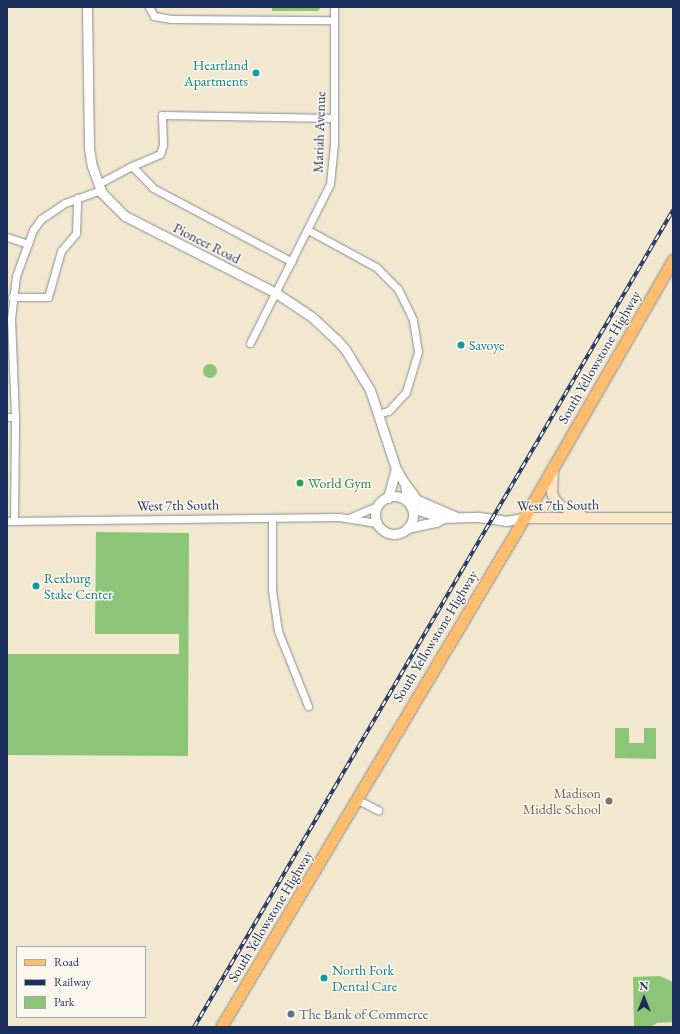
<!DOCTYPE html>
<html>
<head>
<meta charset="utf-8">
<style>
	body { margin:0 }
	#map { position:relative; width:680px; height:1034px; overflow:hidden; background:#f2e8cf; font-family:"EB Garamond",serif }
	div>[style] { position:absolute }
	.green>* { inset:0; background:#8dc578 }
	.round { border-radius:50% }
	.roads { filter:drop-shadow(0 0 1px #868c96) drop-shadow(0 0 1px #868c96) }
	.minor>* { height:7px; margin:-3.5px; padding:0 3.5px; transform-origin:3.5px; border-radius:3.5px; background:#fff }
	.tertiary>* { height:9px; margin:-4.5px; padding:0 4.5px; transform-origin:4.5px; border-radius:4.5px; background:#fff }
	.tertiary>.ring { margin:-4.5px; padding:0; box-sizing:content-box; background:none; border:9px solid #fff; border-radius:50% }
	.secondary>* { height:10px; margin:-5px; padding:0 5px; transform-origin:5px; border-radius:5px; background:#fee5c5 }
	.primary>* { height:11px; margin:-5.5px; padding:0 5.5px; transform-origin:5.5px; border-radius:5.5px; background:#fcbd6f }
	.rail>* { height:3.5px; margin-top:-1.75px; transform-origin:0; background:repeating-linear-gradient(90deg,#fbf7ec 0 6px,#1b2f5e 0 12px); box-sizing:border-box; border-block:1px solid #1b2f5e }
	.dots>* { width:11px; height:11px; translate:-50% -50%; box-sizing:border-box; border:2px solid #fbf7ec; border-radius:50% }
	span { translate:-50% -50%; white-space:nowrap; text-align:center; line-height:1.15; -webkit-text-stroke:3px #fbf7ec; paint-order:stroke }
	.culture-label { font-size:14px; color:#0d838f }
	.right { translate:-100% -50%; text-align:right }
	.left { translate:0 -50%; text-align:left }
	.street-label { font-size:14px; color:#1b2f5e }
	.leisure-label { font-size:14px; color:#27864d }
	.education-label { font-size:14px; color:#785e54 }
	.service-label { font-size:14px; color:#4e5e75 }
	.frame { position:absolute; inset:0; border:8px solid #1b2f5e; pointer-events:none }
	.legend { position:absolute; left:16px; top:946px; width:130px; height:72px; box-sizing:border-box; background:#fbf7ec; border:1px solid #a1a7b3; margin:0; padding:5px 7px; list-style:none; font-size:12px; color:#1b2f5e }
	.legend li { display:flex; align-items:center; gap:8px; height:20px }
	.legend b { width:20px; border:1px solid #a1a7b3 }
	.north { position:absolute; left:624px; top:978px; width:40px; height:40px; -webkit-text-stroke:3px #fbf7ec; paint-order:stroke; rotate:0deg; font-size:11px; font-weight:700; line-height:16px; text-align:center; color:#1b2f5e }
	.north::after { content:''; display:block; margin:auto; width:14px; height:18px; background:#1b2f5e; clip-path:polygon(50% 0,100% 100%,50% 72%,0 100%) }
</style>
</head>
<body>
<div id="map">
	<div class="green">
		<i style="clip-path:polygon(272px 7px,320px 7px,320px 8px,318px 11px,272px 11px)"></i>
		<i class="round" style="left:203px;top:364px;width:14px;height:14px"></i>
		<i style="clip-path:polygon(96px 532px,189px 533px,188px 756px,7px 755px,7px 654px,179px 654px,179px 634px,95px 634px)"></i>
		<i style="clip-path:polygon(615px 728px,629px 728px,629px 743px,644px 743px,644px 728px,656px 728px,656px 759px,615px 758px)"></i>
		<i style="clip-path:polygon(660px 976px,673px 982px,673px 1022px,657px 1023px,651px 1027px,634px 1027px,633px 977px)"></i>
	</div>
	<div class="roads">
		<div class="minor">
			<i style="left:149px;top:7px;width:10px;rotate:61deg"></i>
			<i style="left:154px;top:16px;width:17px;rotate:10deg"></i>
			<i style="left:171px;top:19px;width:163px;rotate:0.4deg"></i>
			<i style="left:132px;top:166px;width:30px;rotate:-23deg"></i>
			<i style="left:160px;top:154px;width:9px;rotate:-72deg"></i>
			<i style="left:163px;top:145px;width:30px;rotate:-92deg"></i>
			<i style="left:162px;top:115px;width:172px;rotate:1deg"></i>
			<i style="left:98px;top:184px;width:38px;rotate:-28deg"></i>
			<i style="left:132px;top:166px;width:30px;rotate:46deg"></i>
			<i style="left:153px;top:188px;width:157px;rotate:28deg"></i>
			<i style="left:308px;top:230px;width:77px;rotate:28.6deg"></i>
			<i style="left:376px;top:267px;width:31px;rotate:45deg"></i>
			<i style="left:398px;top:289px;width:34px;rotate:64deg"></i>
			<i style="left:413px;top:320px;width:32px;rotate:81deg"></i>
			<i style="left:418px;top:352px;width:42px;rotate:106.7deg"></i>
			<i style="left:406px;top:392px;width:26px;rotate:133deg"></i>
			<i style="left:388px;top:411px;width:10px;rotate:163deg"></i>
			<i style="left:7px;top:237px;width:22px;rotate:18deg"></i>
			<i style="left:12px;top:297px;width:36px"></i>
			<i style="left:48px;top:297px;width:48px;rotate:-74.2deg"></i>
			<i style="left:61px;top:251px;width:23px;rotate:-50deg"></i>
			<i style="left:76px;top:233px;width:35px;rotate:-88deg"></i>
			<i style="left:250px;top:343px;width:178px;rotate:-63.3deg"></i>
			<i style="left:330px;top:184px;width:40px;rotate:-84.3deg"></i>
			<i style="left:334px;top:144px;width:137px;rotate:-90deg"></i>
			<i style="left:7px;top:417px;width:8px"></i>
			<i style="left:272px;top:518px;width:72px;rotate:90deg"></i>
			<i style="left:272px;top:590px;width:41px;rotate:81.7deg"></i>
			<i style="left:278px;top:631px;width:81px;rotate:68.2deg"></i>
			<i style="left:349px;top:518px;width:30px;rotate:-23deg"></i>
			<i style="left:7px;top:521px;width:332px;rotate:-0.7deg"></i>
			<i style="left:339px;top:517px;width:38px;rotate:9deg"></i>
			<i style="left:14px;top:521px;width:104px;rotate:-89.4deg"></i>
			<i style="left:15px;top:417px;width:98px;rotate:-92.3deg"></i>
			<i style="left:11px;top:319px;width:43px;rotate:-83.4deg"></i>
			<i style="left:16px;top:276px;width:49px;rotate:-69.7deg"></i>
			<i style="left:33px;top:230px;width:14px;rotate:-54deg"></i>
			<i style="left:41px;top:219px;width:29px;rotate:-34deg"></i>
			<i style="left:65px;top:203px;width:38px;rotate:-20deg"></i>
			<i style="left:356px;top:799px;width:25px;rotate:27deg"></i>
		</div>
		<div class="tertiary">
			<i style="left:87px;top:7px;width:141px;rotate:89.2deg"></i>
			<i style="left:89px;top:148px;width:18px;rotate:81deg"></i>
			<i style="left:92px;top:166px;width:29px;rotate:70deg"></i>
			<i style="left:102px;top:193px;width:33px;rotate:45deg"></i>
			<i style="left:125px;top:216px;width:169px;rotate:27deg"></i>
			<i style="left:276px;top:293px;width:43px;rotate:33.7deg"></i>
			<i style="left:312px;top:317px;width:33px;rotate:43deg"></i>
			<i style="left:336px;top:339px;width:13px;rotate:48deg"></i>
			<i style="left:345px;top:349px;width:48px;rotate:58.6deg"></i>
			<i style="left:370px;top:390px;width:83px;rotate:71.8deg"></i>
			<i style="left:396px;top:469px;width:17px;rotate:59deg"></i>
			<i style="left:405px;top:484px;width:17px;rotate:83deg"></i>
			<i style="left:406px;top:485px;width:19px;rotate:54deg"></i>
			<i style="left:417px;top:500px;width:43px;rotate:23deg"></i>
			<i class="ring" style="left:375px;top:496px;width:29px;height:29px"></i>
			<i style="left:388px;top:498px;width:30px;rotate:-75deg"></i>
			<i style="left:412px;top:508px;width:33px;rotate:18deg"></i>
			<i style="left:443px;top:518px;width:36px;rotate:-2deg"></i>
			<i style="left:479px;top:517px;width:27px;rotate:8deg"></i>
			<i style="left:506px;top:521px;width:17px;rotate:-10deg"></i>
			<i style="left:407px;top:528px;width:30px;rotate:-12deg"></i>
			<i style="left:436px;top:522px;width:8px;rotate:-30deg"></i>
		</div>
		<div class="secondary">
			<i style="left:553px;top:467px;width:26px;rotate:92deg"></i>
			<i style="left:552px;top:493px;width:8px;rotate:67deg"></i>
			<i style="left:555px;top:500px;width:8px;rotate:45deg"></i>
			<i style="left:561px;top:506px;width:23px;rotate:25deg"></i>
			<i style="left:523px;top:518px;width:150px"></i>
		</div>
		<div class="primary">
			<i style="left:221px;top:1027px;width:578px;rotate:-59.22deg"></i>
			<i style="left:517px;top:530px;width:312px;rotate:-60deg"></i>
		</div>
	</div>
	<div class="rail">
		<i style="left:194px;top:1027px;width:947px;rotate:-59.62deg"></i>
	</div>
	<div class="dots">
		<i style="left:256px;top:73px;background:#0f9aa8"></i>
		<i style="left:461px;top:345px;background:#0f9aa8"></i>
		<i style="left:300px;top:483px;background:#2e9e5b"></i>
		<i style="left:36px;top:586px;background:#0f9aa8"></i>
		<i style="left:609px;top:801px;background:#8d6e63"></i>
		<i style="left:324px;top:978px;background:#0f9aa8"></i>
		<i style="left:291px;top:1014px;background:#5c6f8a"></i>
	</div>
	<div class="culture-label">
		<span class="right" style="left:248px;top:73px">Heartland<br>Apartments</span>
		<span class="left" style="left:469px;top:345px">Savoye</span>
		<span class="left" style="left:44px;top:586px">Rexburg<br>Stake Center</span>
		<span class="left" style="left:332px;top:978px">North Fork<br>Dental Care</span>
	</div>
	<div class="street-label">
		<span style="left:319px;top:132px;rotate:-88deg">Mariah Avenue</span>
		<span style="left:207px;top:243px;rotate:27deg">Pioneer Road</span>
		<span style="left:599px;top:357px;rotate:-60deg">South Yellowstone Highway</span>
		<span style="left:178px;top:505px;rotate:-1deg">West 7th South</span>
		<span style="left:558px;top:505px;rotate:-1deg">West 7th South</span>
		<span style="left:435px;top:636px;rotate:-59deg">South Yellowstone Highway</span>
		<span style="left:270px;top:916px;rotate:-59deg">South Yellowstone Highway</span>
	</div>
	<div class="leisure-label">
		<span class="left" style="left:308px;top:483px">World Gym</span>
	</div>
	<div class="education-label">
		<span class="right" style="left:601px;top:801px">Madison<br>Middle School</span>
	</div>
	<div class="service-label">
		<span class="left" style="left:299px;top:1014px">The Bank of Commerce</span>
	</div>
	<div class="frame"></div>
	<ul class="legend">
	<li><b style="height:5px;background:#fcbd6f"></b>Road</li>
	<li><b style="height:5px;background:#1b2f5e"></b>Railway</li>
	<li><b style="height:11px;background:#8dc578"></b>Park</li>
	</ul>
	<div class="north">N</div>
</div>
</body>
</html>
